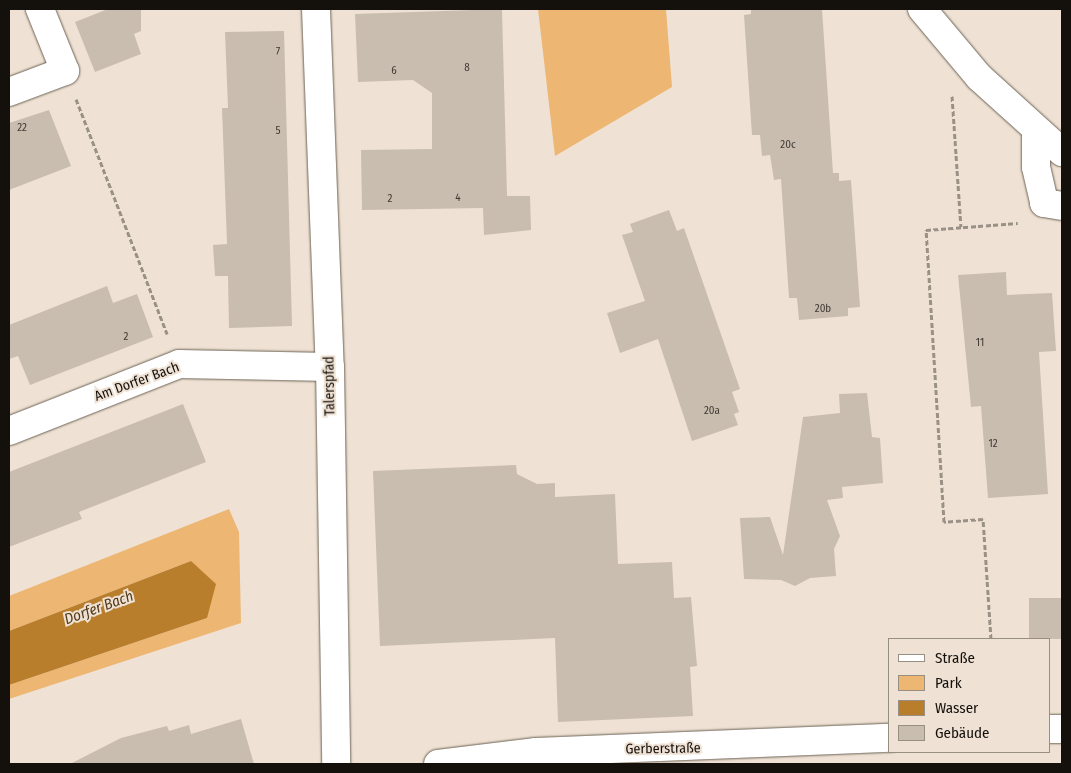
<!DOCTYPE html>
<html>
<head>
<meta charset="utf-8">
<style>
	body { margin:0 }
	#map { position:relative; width:1071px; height:773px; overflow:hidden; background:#efe2d4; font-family:"Fira Sans Condensed",sans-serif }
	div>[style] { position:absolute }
	.green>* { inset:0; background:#edb673 }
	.water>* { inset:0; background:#b87e2c }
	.building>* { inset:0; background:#c9bdaf; transform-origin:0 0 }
	.path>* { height:3px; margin-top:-1.5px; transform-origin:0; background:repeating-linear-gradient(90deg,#9a9186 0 5px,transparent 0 7.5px) }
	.roads { filter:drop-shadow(0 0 1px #6c6255) drop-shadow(0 0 1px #6c6255) }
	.minor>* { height:28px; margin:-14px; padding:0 14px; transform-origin:14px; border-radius:14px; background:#fff }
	span { translate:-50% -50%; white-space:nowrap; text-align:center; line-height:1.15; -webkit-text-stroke:4px #efe2d4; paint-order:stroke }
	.number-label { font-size:11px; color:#413b34 }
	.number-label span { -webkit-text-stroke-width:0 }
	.street-label { font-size:14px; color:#14100b }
	.water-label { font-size:15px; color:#533918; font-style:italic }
	.frame { position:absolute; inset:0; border:10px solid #14100b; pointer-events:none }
	.legend { position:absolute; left:888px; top:638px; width:162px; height:115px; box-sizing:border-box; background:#efe2d4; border:1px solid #978e84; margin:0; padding:6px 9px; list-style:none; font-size:15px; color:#14100b }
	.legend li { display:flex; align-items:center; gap:10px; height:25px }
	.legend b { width:25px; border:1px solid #978e84 }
</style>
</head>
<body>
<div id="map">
	<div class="green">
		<i style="clip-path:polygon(538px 9px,666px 9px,672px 87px,555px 156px)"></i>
		<i style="clip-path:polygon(229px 509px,239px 532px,241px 623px,9px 699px,9px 685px,207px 618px,191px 561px,9px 631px,9px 596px)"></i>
	</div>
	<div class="water">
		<i style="clip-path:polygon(191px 561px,216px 584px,207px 618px,9px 685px,9px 631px)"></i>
	</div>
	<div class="building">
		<i style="clip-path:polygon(108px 9px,141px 9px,141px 31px,134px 34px,141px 54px,95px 72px,75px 22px)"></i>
		<i style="clip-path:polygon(502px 9px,507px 196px,530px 196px,531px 230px,484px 235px,483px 208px,362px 210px,361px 150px,432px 149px,432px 93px,413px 80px,358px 82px,355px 14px)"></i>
		<i style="clip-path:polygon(751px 9px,822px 9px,833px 173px,839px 173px,839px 181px,851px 180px,860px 307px,848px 308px,848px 316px,799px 320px,797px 298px,789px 298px,781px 179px,774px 180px,770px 155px,762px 156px,760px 135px,752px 135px,744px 15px,751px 14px)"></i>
		<i style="clip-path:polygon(284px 31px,292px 326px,229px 328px,228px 276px,215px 276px,213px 245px,227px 244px,222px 108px,228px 108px,225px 32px)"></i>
		<i style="clip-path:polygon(49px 110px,71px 166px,9px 190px,9px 123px)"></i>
		<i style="clip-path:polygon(669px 210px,677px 231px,684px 228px,740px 389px,732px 392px,739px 412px,734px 414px,738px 425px,692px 441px,658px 339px,620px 353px,607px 313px,645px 301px,622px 235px,633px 232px,630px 224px)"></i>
		<i style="clip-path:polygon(1006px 272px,1007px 295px,1052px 293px,1056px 351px,1039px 352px,1048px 494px,988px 498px,981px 406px,971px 407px,958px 275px)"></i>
		<i style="clip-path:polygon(107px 286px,113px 303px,137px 294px,153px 337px,30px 385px,18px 356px,9px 359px,9px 325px)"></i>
		<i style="clip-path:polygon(867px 393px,872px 437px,880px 438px,883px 483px,842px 487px,843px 498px,827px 500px,840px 536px,834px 549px,836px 576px,810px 578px,795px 586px,781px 580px,744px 579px,740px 518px,770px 517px,783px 555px,803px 417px,840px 413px,839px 394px)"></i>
		<i style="clip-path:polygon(183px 404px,206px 462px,79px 512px,82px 519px,9px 547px,9px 472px)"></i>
		<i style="clip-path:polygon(516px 465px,517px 474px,537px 484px,555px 483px,555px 497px,615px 494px,618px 564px,672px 562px,674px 598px,691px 597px,697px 666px,690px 667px,693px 716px,558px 722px,555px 638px,380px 646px,373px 471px)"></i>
		<i style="left:1062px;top:598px;width:41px;height:33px;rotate:90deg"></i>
		<i style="clip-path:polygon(241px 719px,254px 764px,70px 764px,121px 738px,167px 726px,169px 731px,189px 725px,191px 734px)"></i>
	</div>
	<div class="path">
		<i style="left:952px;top:96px;width:131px;rotate:86.1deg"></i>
		<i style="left:76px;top:99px;width:252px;rotate:68.8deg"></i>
		<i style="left:991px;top:639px;width:120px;rotate:-93.8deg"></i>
		<i style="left:983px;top:519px;width:39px;rotate:176deg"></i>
		<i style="left:944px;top:522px;width:293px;rotate:-93.5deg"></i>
		<i style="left:926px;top:230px;width:92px;rotate:-4.4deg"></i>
	</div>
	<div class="roads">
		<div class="minor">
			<i style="left:316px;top:9px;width:358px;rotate:87.8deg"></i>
			<i style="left:330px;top:367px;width:397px;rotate:89.1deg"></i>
			<i style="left:922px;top:9px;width:89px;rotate:50deg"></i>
			<i style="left:979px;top:77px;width:112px;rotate:42.1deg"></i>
			<i style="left:9px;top:92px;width:60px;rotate:-20.6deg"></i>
			<i style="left:65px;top:71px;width:67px;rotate:-112deg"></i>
			<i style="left:1036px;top:131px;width:36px;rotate:90deg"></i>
			<i style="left:1036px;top:167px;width:37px;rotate:77deg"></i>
			<i style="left:1044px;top:203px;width:18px;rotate:9deg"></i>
			<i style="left:9px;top:431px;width:183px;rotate:-21.5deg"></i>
			<i style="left:179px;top:364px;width:151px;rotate:1.1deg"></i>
			<i style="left:1050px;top:729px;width:12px"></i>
			<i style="left:438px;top:764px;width:99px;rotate:-7deg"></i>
			<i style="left:536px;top:752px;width:354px;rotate:-2.3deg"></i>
		</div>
	</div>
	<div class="number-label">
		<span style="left:278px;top:52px">7</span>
		<span style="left:467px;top:68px">8</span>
		<span style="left:394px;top:71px">6</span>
		<span style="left:22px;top:128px">22</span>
		<span style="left:278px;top:131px">5</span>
		<span style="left:788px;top:145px">20c</span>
		<span style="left:458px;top:198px">4</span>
		<span style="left:390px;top:199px">2</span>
		<span style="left:823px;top:309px">20b</span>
		<span style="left:126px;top:337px">2</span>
		<span style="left:980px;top:343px">11</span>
		<span style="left:712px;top:411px">20a</span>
		<span style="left:993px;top:444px">12</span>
	</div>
	<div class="street-label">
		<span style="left:137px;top:382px;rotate:-20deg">Am Dorfer Bach</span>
		<span style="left:330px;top:386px;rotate:-91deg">Talerspfad</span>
		<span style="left:663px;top:749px;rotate:-1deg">Gerberstraße</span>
	</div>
	<div class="water-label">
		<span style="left:99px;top:608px;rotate:-20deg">Dorfer Bach</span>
	</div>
	<div class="frame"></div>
	<ul class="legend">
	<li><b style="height:6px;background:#fff"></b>Straße</li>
	<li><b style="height:14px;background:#edb673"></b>Park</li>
	<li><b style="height:14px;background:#b87e2c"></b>Wasser</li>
	<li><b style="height:14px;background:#c9bdaf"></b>Gebäude</li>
	</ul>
</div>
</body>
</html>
